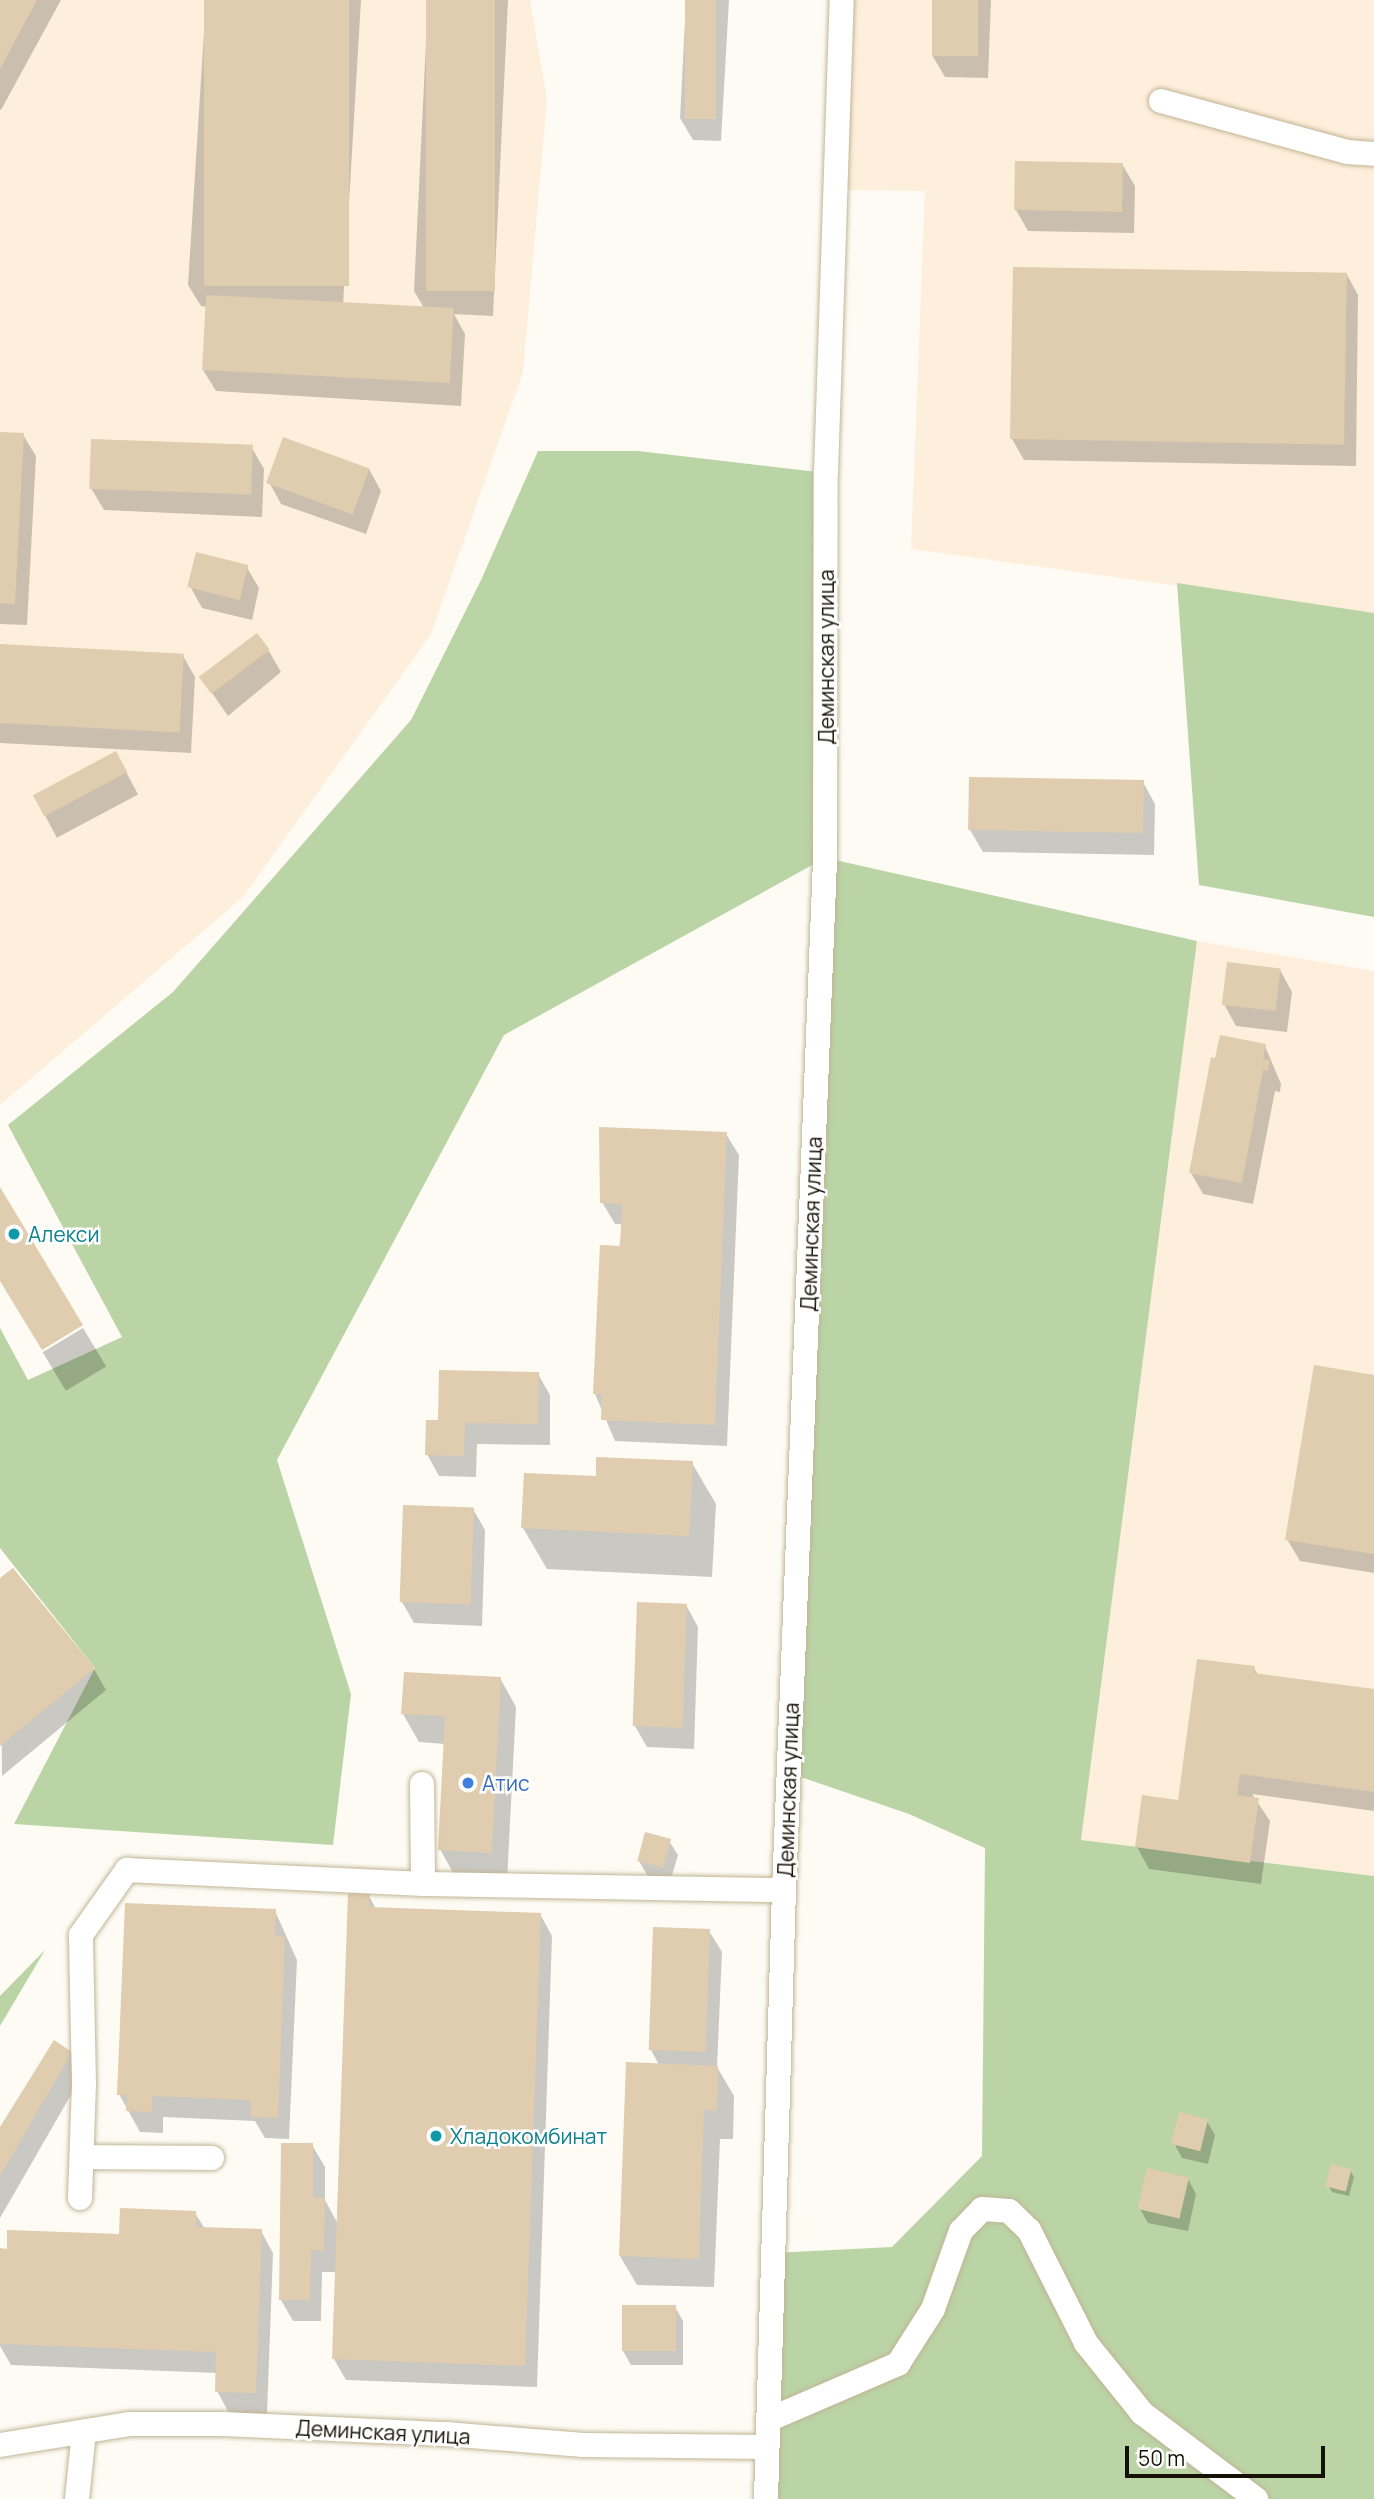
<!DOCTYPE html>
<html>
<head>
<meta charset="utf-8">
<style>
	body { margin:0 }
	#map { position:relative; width:1374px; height:2499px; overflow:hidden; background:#fdfbf4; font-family:Manrope,sans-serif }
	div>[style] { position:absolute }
	.industrial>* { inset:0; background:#fdefdb }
	.green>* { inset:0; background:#bad4a6 }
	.shadow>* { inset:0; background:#0003; transform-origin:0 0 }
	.building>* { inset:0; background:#e0ccae; transform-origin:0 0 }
	.roads { filter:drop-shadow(0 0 2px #c1b595) drop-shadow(0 0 2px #c1b595) }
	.minor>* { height:24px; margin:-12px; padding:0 12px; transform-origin:12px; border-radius:12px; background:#fff }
	.dots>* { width:19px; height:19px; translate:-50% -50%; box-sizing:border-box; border:4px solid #fff; border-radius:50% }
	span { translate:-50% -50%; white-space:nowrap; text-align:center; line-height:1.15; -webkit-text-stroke:5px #fff; paint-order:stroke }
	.street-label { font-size:21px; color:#161106 }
	.culture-label { font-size:21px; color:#0d838f }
	.left { translate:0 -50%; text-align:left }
	.shop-label { font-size:21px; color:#366cbe }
	.scale { position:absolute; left:1125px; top:2446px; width:200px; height:32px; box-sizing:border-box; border:4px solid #161106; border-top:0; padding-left:9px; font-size:21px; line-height:24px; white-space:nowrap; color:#161106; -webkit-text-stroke:5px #fff; paint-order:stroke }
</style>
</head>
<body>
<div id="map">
	<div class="industrial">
		<i style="clip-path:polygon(0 0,530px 0,547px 99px,523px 372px,431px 634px,243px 897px,0 1105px)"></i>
		<i style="clip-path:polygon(842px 0,1374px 0,1374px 613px,911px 549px,925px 191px,836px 190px)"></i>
		<i style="clip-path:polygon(1197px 941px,1374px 971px,1374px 1876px,1081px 1840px)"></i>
	</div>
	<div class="green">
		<i style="clip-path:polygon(538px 451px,638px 451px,826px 473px,826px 858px,1197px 941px,1081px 1840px,1374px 1876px,1374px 2499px,766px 2499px,773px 2253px,892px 2247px,982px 2156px,985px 1848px,909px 1814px,789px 1773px,825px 858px,504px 1035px,277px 1460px,351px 1694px,333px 1845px,14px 1824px,95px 1668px,0 1548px,0 1328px,28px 1380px,122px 1337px,8px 1125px,173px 992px,411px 720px,482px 578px)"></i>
		<i style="clip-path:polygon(1177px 583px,1374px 613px,1374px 917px,1199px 885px)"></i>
		<i style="clip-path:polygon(45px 1950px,0 2026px,0 1996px)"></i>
	</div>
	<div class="shadow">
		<i style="clip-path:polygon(0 0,61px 0,1px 110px,0 109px)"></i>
		<i style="clip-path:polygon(206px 0,361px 0,343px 305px,426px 311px,414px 291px,428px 0,508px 0,493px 316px,454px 314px,465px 334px,461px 406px,216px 391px,203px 370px,207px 307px,201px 306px,188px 285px)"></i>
		<i style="clip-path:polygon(686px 0,729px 0,721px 141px,693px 140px,680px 118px)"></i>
		<i style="clip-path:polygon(934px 0,991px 0,988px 78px,945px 77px,932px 55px)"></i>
		<i style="clip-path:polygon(1122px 164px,1135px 186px,1134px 233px,1028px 231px,1016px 210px)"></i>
		<i style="clip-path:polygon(1346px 273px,1358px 295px,1356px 466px,1024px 460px,1012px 439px)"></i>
		<i style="clip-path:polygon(0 433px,23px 435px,36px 456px,27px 625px,0 624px)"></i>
		<i style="clip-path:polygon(252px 448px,264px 469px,262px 517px,104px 510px,91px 488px)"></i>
		<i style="clip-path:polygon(369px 469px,381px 491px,366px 534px,281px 504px,269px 482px)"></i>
		<i style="clip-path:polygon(246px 566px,259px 588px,252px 620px,202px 608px,190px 586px)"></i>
		<i style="clip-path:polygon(0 646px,183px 656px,195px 677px,191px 753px,0 743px)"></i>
		<i style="clip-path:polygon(269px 651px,281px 672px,228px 716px,203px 680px)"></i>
		<i style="left:116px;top:753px;width:47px;height:92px;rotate:62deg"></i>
		<i style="clip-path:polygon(1143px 782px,1155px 804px,1154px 855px,983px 852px,970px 830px)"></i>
		<i style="clip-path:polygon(1280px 970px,1292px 992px,1287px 1032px,1236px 1026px,1224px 1004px)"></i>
		<i style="clip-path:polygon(1265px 1046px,1281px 1084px,1280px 1092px,1275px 1091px,1253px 1204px,1203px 1194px,1191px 1173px)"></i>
		<i style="clip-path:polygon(726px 1134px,739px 1155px,727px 1446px,615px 1441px,595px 1394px,623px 1224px,615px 1224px,602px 1202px)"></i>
		<i style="left:83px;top:1328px;width:45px;height:47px;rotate:59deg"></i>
		<i style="clip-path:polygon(538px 1374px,550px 1395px,550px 1445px,477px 1444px,476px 1477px,439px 1476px,427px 1454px,439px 1422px)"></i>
		<i style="clip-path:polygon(1374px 1377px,1374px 1583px,1374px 1573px,1300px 1561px,1287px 1539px)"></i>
		<i style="clip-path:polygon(692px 1463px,716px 1504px,712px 1577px,547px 1569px,523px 1528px)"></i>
		<i style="clip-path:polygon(473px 1509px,485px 1530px,482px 1626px,414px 1623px,402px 1602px)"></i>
		<i style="clip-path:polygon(0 1581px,94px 1669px,106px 1690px,2px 1776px)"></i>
		<i style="clip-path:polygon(686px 1605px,698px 1627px,694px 1749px,647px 1747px,635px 1726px)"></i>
		<i style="clip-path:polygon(1254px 1668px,1258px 1675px,1374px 1691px,1374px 1811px,1252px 1794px,1270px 1821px,1261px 1884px,1149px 1869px,1137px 1847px,1180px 1802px)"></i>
		<i style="clip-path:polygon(500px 1678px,516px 1707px,507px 1881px,456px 1878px,440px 1849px,445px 1744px,419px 1742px,403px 1714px)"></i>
		<i style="clip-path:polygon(669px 1841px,678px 1855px,670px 1882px,647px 1875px,639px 1861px)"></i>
		<i style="clip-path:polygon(369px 1896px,376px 1909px,540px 1914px,552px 1936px,537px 2387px,346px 2380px,334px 2359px,337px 2272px,322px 2272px,321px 2321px,293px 2321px,281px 2300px,312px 2145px,325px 2167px,325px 2200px,338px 2224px)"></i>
		<i style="clip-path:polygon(275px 1911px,297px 1960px,289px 2139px,265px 2138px,255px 2121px,163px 2117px,163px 2133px,140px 2132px,119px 2094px)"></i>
		<i style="clip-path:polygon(709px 1931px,722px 1952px,717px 2067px,734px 2096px,733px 2139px,720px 2139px,714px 2287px,637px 2285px,620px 2256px,659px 2065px,651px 2050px)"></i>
		<i style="clip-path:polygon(71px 2053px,83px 2074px,0 2218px,0 2131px)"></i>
		<i style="clip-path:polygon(1207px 2121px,1215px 2135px,1208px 2164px,1182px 2158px,1174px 2143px)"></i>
		<i style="clip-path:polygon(1350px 2170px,1354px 2177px,1349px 2196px,1332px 2192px,1328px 2185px)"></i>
		<i style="clip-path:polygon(1188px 2179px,1196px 2194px,1188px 2231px,1148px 2223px,1140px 2209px)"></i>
		<i style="clip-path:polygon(195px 2213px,205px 2229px,261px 2231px,273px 2253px,267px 2414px,229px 2413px,217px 2391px,218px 2373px,11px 2365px,0 2346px,0 2309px)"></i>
		<i style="clip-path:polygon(675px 2307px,683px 2321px,683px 2365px,631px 2365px,623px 2351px)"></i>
	</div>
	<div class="building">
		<i style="clip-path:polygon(0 0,37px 0,0 69px)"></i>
		<i style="left:204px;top:0;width:145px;height:286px"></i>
		<i style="left:426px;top:0;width:69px;height:291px"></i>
		<i style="left:685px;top:0;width:31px;height:119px"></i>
		<i style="left:932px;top:0;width:46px;height:56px"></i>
		<i style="left:1015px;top:161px;width:108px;height:49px;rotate:1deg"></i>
		<i style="left:1013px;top:267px;width:334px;height:172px;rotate:1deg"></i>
		<i style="left:206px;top:295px;width:248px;height:75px;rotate:3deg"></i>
		<i style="clip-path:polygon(0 432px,24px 433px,15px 604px,0 603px)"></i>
		<i style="left:283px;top:437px;width:92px;height:49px;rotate:20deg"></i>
		<i style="left:91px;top:439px;width:162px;height:50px;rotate:2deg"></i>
		<i style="left:196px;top:552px;width:54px;height:36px;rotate:14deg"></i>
		<i style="left:257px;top:633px;width:21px;height:73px;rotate:53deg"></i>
		<i style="left:0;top:644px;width:184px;height:79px;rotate:3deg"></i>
		<i style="left:116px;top:751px;width:24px;height:94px;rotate:62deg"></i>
		<i style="left:969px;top:777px;width:175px;height:53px;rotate:1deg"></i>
		<i style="left:1227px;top:962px;width:54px;height:43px;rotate:7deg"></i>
		<i style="clip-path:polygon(1220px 1035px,1266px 1044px,1263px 1059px,1270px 1060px,1268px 1071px,1263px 1070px,1242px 1183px,1189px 1173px,1211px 1057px,1215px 1058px)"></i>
		<i style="clip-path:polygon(599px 1127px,727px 1132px,715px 1425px,601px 1420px,602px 1394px,593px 1394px,600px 1245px,620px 1246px,622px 1204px,600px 1203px)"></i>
		<i style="clip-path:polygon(0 1187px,83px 1325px,42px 1350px,0 1281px)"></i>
		<i style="clip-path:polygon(1314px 1365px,1374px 1375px,1374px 1554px,1285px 1540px)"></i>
		<i style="clip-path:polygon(439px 1370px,539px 1372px,538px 1424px,465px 1423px,464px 1456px,425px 1455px,426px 1420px,438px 1420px)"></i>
		<i style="clip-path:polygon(596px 1457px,693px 1461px,689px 1536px,521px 1528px,524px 1473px,596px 1476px)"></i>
		<i style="left:403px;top:1505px;width:71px;height:97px;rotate:2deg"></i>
		<i style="clip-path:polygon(13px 1568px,95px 1668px,0 1746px,0 1578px)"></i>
		<i style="left:637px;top:1602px;width:50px;height:124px;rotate:2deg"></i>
		<i style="clip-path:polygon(1197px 1659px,1255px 1666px,1254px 1673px,1374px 1689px,1374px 1792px,1240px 1774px,1237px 1795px,1259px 1798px,1250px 1863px,1135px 1847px,1142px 1795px,1178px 1800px)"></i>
		<i style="clip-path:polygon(404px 1672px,501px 1677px,492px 1853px,438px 1850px,445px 1716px,401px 1714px)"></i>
		<i style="left:645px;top:1832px;width:27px;height:30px;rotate:15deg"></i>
		<i style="clip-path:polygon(348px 1893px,370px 1894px,369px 1907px,541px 1913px,525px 2366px,332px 2359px)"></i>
		<i style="clip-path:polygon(125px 1903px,276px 1909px,275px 1936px,285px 1937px,278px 2118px,251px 2117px,251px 2100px,152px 2096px,152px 2112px,126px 2111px,127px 2095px,117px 2095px)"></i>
		<i style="left:653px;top:1927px;width:57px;height:123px;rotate:2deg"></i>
		<i style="clip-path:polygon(54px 2040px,72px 2052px,0 2176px,0 2127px)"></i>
		<i style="clip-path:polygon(626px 2062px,718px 2066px,717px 2111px,704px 2110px,699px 2259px,619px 2256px)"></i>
		<i style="left:1179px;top:2112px;width:30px;height:33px;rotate:14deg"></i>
		<i style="clip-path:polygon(281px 2143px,313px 2143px,313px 2197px,325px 2198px,324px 2251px,311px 2250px,310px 2300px,279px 2300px)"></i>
		<i style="left:1331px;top:2164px;width:21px;height:23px;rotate:14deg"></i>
		<i style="left:1147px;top:2168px;width:43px;height:42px;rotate:13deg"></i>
		<i style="clip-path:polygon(120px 2208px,196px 2211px,196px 2227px,262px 2229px,256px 2393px,215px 2392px,216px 2352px,0 2344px,0 2248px,7px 2249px,7px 2230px,119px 2234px)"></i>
		<i style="left:622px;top:2305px;width:54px;height:46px"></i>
	</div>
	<div class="roads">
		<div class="minor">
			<i style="left:1161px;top:101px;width:193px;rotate:15.3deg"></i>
			<i style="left:1347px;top:152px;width:27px;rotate:4deg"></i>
			<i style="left:422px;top:1784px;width:100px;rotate:89.4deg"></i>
			<i style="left:423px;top:1884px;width:361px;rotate:1deg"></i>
			<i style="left:82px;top:2157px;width:130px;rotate:0.4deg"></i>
			<i style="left:80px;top:2198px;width:114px;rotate:-88deg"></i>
			<i style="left:84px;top:2084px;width:149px;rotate:-91.2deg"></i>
			<i style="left:81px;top:1935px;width:80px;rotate:-54.7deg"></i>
			<i style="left:127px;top:1870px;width:296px;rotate:2.7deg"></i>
			<i style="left:768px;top:2420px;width:142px;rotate:-23.3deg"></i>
			<i style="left:898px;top:2364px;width:65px;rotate:-57.5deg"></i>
			<i style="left:933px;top:2309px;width:83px;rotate:-70.3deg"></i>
			<i style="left:961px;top:2231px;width:30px;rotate:-46deg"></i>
			<i style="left:982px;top:2209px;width:27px;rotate:4deg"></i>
			<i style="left:1009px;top:2211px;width:28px;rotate:44deg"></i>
			<i style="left:1029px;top:2230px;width:127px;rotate:63.2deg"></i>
			<i style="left:1086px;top:2343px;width:90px;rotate:51.3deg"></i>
			<i style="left:1142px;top:2413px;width:143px;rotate:37deg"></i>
			<i style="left:0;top:2445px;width:132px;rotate:-9.2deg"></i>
			<i style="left:130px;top:2424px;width:93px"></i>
			<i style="left:223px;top:2424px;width:223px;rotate:2.6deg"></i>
			<i style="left:446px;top:2434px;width:138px;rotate:4.6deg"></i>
			<i style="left:584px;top:2445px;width:183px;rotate:0.6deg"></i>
			<i style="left:77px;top:2499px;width:68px;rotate:-84.1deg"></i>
			<i style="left:766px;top:2499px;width:609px;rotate:-88.31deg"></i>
			<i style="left:784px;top:1890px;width:1033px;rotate:-87.72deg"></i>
			<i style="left:825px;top:858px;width:385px;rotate:-89.9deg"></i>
			<i style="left:826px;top:473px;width:473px;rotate:-88.1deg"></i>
		</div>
	</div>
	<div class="dots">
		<i style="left:14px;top:1234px;background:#0f9aa8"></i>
		<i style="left:468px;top:1783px;background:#3f7fe0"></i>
		<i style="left:436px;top:2136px;background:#0f9aa8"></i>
	</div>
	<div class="street-label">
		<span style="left:826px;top:657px;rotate:-90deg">Деминская улица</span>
		<span style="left:811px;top:1224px;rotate:-88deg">Деминская улица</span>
		<span style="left:788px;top:1790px;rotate:-88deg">Деминская улица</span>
		<span style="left:383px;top:2432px;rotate:3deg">Деминская улица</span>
	</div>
	<div class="culture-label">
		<span class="left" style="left:28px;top:1234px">Алекси</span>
		<span class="left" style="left:450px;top:2136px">Хладокомбинат</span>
	</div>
	<div class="shop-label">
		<span class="left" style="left:482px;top:1783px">Атис</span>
	</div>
	<div class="scale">50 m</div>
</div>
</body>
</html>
